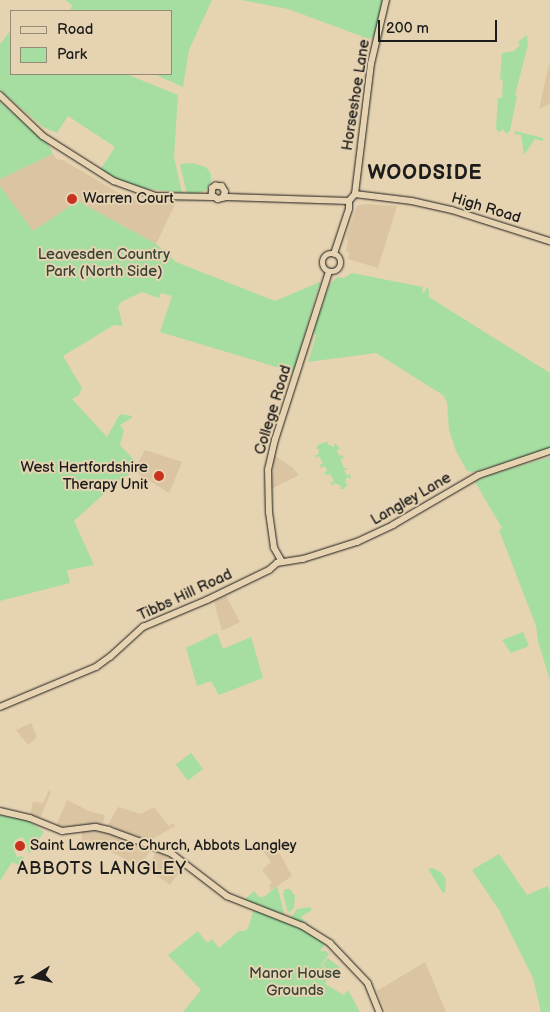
<!DOCTYPE html>
<html>
<head>
<meta charset="utf-8">
<style>
	body { margin:0 }
	#map { position:relative; width:550px; height:1012px; overflow:hidden; background:#e6d3b1; font-family:"Balsamiq Sans",sans-serif }
	div>[style] { position:absolute }
	.built>* { inset:0; background:#dac4a2 }
	.green>* { inset:0; background:#a6dea2; transform-origin:0 0 }
	.roads { filter:drop-shadow(0 0 1px #1c1c1c) drop-shadow(0 0 1px #1c1c1c) }
	.minor>* { height:5.5px; margin:-2.75px; padding:0 2.75px; transform-origin:2.75px; border-radius:2.75px; background:#e6d3b1 }
	.minor>.ring { margin:-2.75px; padding:0; box-sizing:content-box; background:none; border:5.5px solid #e6d3b1; border-radius:50% }
	.dots>* { width:14px; height:14px; translate:-50% -50%; box-sizing:border-box; border:2px solid #e6d3b1; border-radius:50% }
	span { translate:-50% -50%; white-space:nowrap; text-align:center; line-height:1.15; -webkit-text-stroke:4px #e6d3b1; paint-order:stroke }
	.street-label { font-size:15px; color:#1c1c1c }
	.poi-label { font-size:15px; color:#1c1c1c }
	.left { translate:0 -50%; text-align:left }
	.right { translate:-100% -50%; text-align:right }
	.park-label { font-size:15px; color:#384337 }
	.quarter-label { font-size:18px; color:#1c1c1c; letter-spacing:1px }
	.district-label { font-size:20px; color:#1c1c1c; font-weight:700; letter-spacing:1px }
	.legend { position:absolute; left:10px; top:10px; width:162px; height:65px; box-sizing:border-box; background:#e6d3b1; border:1px solid #958a75; margin:0; padding:6px 9px; list-style:none; font-size:15px; color:#1c1c1c }
	.legend li { display:flex; align-items:center; gap:10px; height:25px }
	.legend b { width:25px; border:1px solid #958a75 }
	.north { position:absolute; left:10px; top:952px; width:50px; height:50px; -webkit-text-stroke:4px #e6d3b1; paint-order:stroke; rotate:260deg; font-size:14px; font-weight:700; line-height:20px; text-align:center; color:#1c1c1c }
	.north::after { content:''; display:block; margin:auto; width:18px; height:22px; background:#1c1c1c; clip-path:polygon(50% 0,100% 100%,50% 72%,0 100%) }
	.scale { position:absolute; left:378px; top:20px; width:119px; height:22px; box-sizing:border-box; border:2px solid #1c1c1c; border-top:0; padding-left:6px; font-size:15px; line-height:18px; white-space:nowrap; color:#1c1c1c; -webkit-text-stroke:4px #e6d3b1; paint-order:stroke }
</style>
</head>
<body>
<div id="map">
	<div class="built">
		<i style="clip-path:polygon(550px 60px,550px 104px,539px 109px)"></i>
		<i style="clip-path:polygon(53px 154px,57px 159px,63px 160px,117px 192px,149px 204px,176px 202px,156px 244px,78px 201px,33px 232px,0 186px,0 179px)"></i>
		<i style="clip-path:polygon(365px 204px,397px 206px,378px 268px,348px 259px,349px 252px,346px 251px,348px 242px,346px 237px,357px 206px)"></i>
		<i style="clip-path:polygon(145px 450px,182px 462px,169px 493px,134px 471px)"></i>
		<i style="clip-path:polygon(274px 455px,293px 468px,299px 475px,271px 489px)"></i>
		<i style="clip-path:polygon(226px 596px,240px 622px,222px 631px,214px 601px)"></i>
		<i style="clip-path:polygon(31px 723px,37px 737px,28px 745px,16px 730px)"></i>
		<i style="clip-path:polygon(49px 790px,51px 792px,40px 818px,30px 815px,33px 802px,43px 803px)"></i>
		<i style="clip-path:polygon(67px 800px,91px 812px,105px 815px,103px 823px,100px 825px,82px 827px,56px 826px)"></i>
		<i style="clip-path:polygon(118px 807px,141px 814px,154px 807px,169px 826px,173px 823px,175px 826px,154px 838px,141px 839px,108px 825px)"></i>
		<i style="clip-path:polygon(99px 830px,107px 832px,151px 849px,140px 867px,96px 844px,95px 848px,82px 843px,82px 831px)"></i>
		<i style="clip-path:polygon(274px 843px,292px 876px,271px 890px,269px 886px,272px 882px,262px 870px,271px 862px,263px 851px)"></i>
		<i style="clip-path:polygon(157px 850px,171px 855px,185px 864px,170px 885px,147px 869px)"></i>
		<i style="clip-path:polygon(425px 962px,446px 1012px,386px 1012px,377px 991px)"></i>
	</div>
	<div class="green">
		<i style="clip-path:polygon(65px 0,212px 0,189px 50px,183px 87px,154px 74px,171px 74px,171px 11px,70px 11px,72px 5px)"></i>
		<i style="clip-path:polygon(241px 0,384px 0,374px 36px,369px 39px,288px 9px)"></i>
		<i style="clip-path:polygon(11px 30px,11px 74px,126px 74px,178px 95px,174px 157px,182px 193px,141px 188px,117px 179px,100px 170px,115px 147px,68px 116px,57px 133px,43px 127px,0 90px,0 44px)"></i>
		<i style="clip-path:polygon(527px 35px,528px 45px,515px 95px,517px 96px,510px 131px,506px 134px,503px 129px,499px 132px,496px 129px,498px 98px,502px 98px,503px 80px,500px 79px,502px 53px,514px 51px,520px 45px,518px 42px)"></i>
		<i style="clip-path:polygon(0 102px,48px 144px,53px 154px,0 179px)"></i>
		<i style="clip-path:polygon(515px 131px,543px 138px,543px 141px,535px 139px,524px 155px,521px 135px,514px 134px)"></i>
		<i style="clip-path:polygon(192px 163px,206px 167px,211px 174px,211px 182px,206px 191px,187px 194px,180px 164px)"></i>
		<i style="clip-path:polygon(0 186px,33px 231px,78px 201px,156px 244px,176px 262px,275px 301px,320px 282px,321px 284px,318px 289px,293px 372px,160px 332px,172px 296px,161px 293px,159px 298px,142px 292px,121px 302px,118px 307px,123px 326px,114px 325px,63px 356px,82px 388px,79px 395px,72px 399px,107px 437px,120px 414px,132px 416px,132px 418px,120px 425px,124px 430px,120px 445px,138px 464px,134px 471px,116px 483px,74px 521px,94px 565px,67px 570px,70px 583px,0 601px)"></i>
		<i style="clip-path:polygon(352px 273px,423px 287px,422px 292px,424px 293px,426px 288px,429px 289px,429px 297px,550px 373px,550px 448px,474px 472px,467px 471px,456px 451px,449px 430px,447px 402px,443px 395px,376px 353px,308px 362px,316px 335px,313px 332px,330px 284px,337px 277px,344px 278px)"></i>
		<i style="clip-path:polygon(329px 441px,327px 444px,334px 447px,335px 443px,340px 449px,337px 450px,339px 456px,342px 455px,344px 458px,340px 459px,344px 468px,348px 468px,344px 470px,347px 476px,350px 474px,351px 479px,347px 477px,345px 483px,348px 484px,343px 489px,340px 489px,341px 486px,334px 483px,333px 486px,330px 483px,334px 481px,330px 474px,326px 475px,324px 473px,327px 471px,325px 466px,321px 468px,320px 465px,323px 463px,319px 456px,316px 458px,315px 455px,318px 455px,319px 449px,316px 449px,318px 445px)"></i>
		<i style="clip-path:polygon(550px 457px,550px 681px,538px 641px,536px 626px,499px 530px,502px 528px,475px 482px,490px 475px)"></i>
		<i style="clip-path:polygon(523px 632px,529px 646px,511px 653px,502px 640px)"></i>
		<i style="clip-path:polygon(217px 633px,223px 649px,251px 637px,263px 678px,219px 695px,211px 681px,197px 686px,186px 648px)"></i>
		<i style="left:191px;top:753px;width:20px;height:19px;rotate:53deg"></i>
		<i style="clip-path:polygon(0 815px,29px 821px,44px 832px,29px 854px,23px 837px,15px 840px,17px 849px,14px 850px,17px 857px,22px 856px,24px 859px,18px 865px,12px 862px,0 881px)"></i>
		<i style="clip-path:polygon(499px 854px,527px 895px,548px 886px,550px 893px,550px 1012px,541px 1012px,533px 978px,499px 910px,472px 870px)"></i>
		<i style="clip-path:polygon(433px 868px,442px 873px,446px 880px,445px 892px,443px 893px,428px 869px)"></i>
		<i style="clip-path:polygon(277px 886px,285px 916px,244px 900px,254px 891px,259px 897px,264px 897px)"></i>
		<i style="clip-path:polygon(285px 889px,290px 889px,295px 896px,294px 908px,288px 913px,283px 894px)"></i>
		<i style="clip-path:polygon(310px 907px,312px 910px,301px 917px,312px 930px,290px 919px,297px 909px)"></i>
		<i style="clip-path:polygon(254px 909px,311px 933px,326px 943px,320px 951px,326px 951px,329px 954px,321px 965px,330px 973px,325px 984px,344px 995px,348px 990px,360px 1012px,183px 1012px,201px 990px,168px 955px,198px 931px,207px 943px,212px 939px,219px 948px,239px 931px,245px 931px,248px 928px)"></i>
		<i style="left:328px;top:958px;width:16px;height:9px;rotate:38deg"></i>
	</div>
	<div class="roads">
		<div class="minor">
			<i style="left:0;top:95px;width:59px;rotate:43.6deg"></i>
			<i style="left:43px;top:136px;width:84px;rotate:32.4deg"></i>
			<i style="left:114px;top:181px;width:45px;rotate:19.7deg"></i>
			<i style="left:156px;top:196px;width:57px;rotate:1deg"></i>
			<i style="left:355px;top:194px;width:57px;rotate:7deg"></i>
			<i style="left:412px;top:201px;width:41px;rotate:12.7deg"></i>
			<i style="left:452px;top:210px;width:103px;rotate:17.6deg"></i>
			<i style="left:355px;top:194px;width:131px;rotate:-83deg"></i>
			<i style="left:371px;top:64px;width:66px;rotate:-76.8deg"></i>
			<i style="left:223px;top:197px;width:5px;rotate:-68deg"></i>
			<i style="left:225px;top:192px;width:6px;rotate:-121deg"></i>
			<i style="left:222px;top:187px;width:6px;rotate:-171deg"></i>
			<i style="left:216px;top:186px;width:4px;rotate:146deg"></i>
			<i style="left:213px;top:188px;width:7px;rotate:98deg"></i>
			<i style="left:212px;top:195px;width:7px;rotate:34deg"></i>
			<i style="left:218px;top:199px;width:9px;rotate:-13deg"></i>
			<i style="left:227px;top:197px;width:122px;rotate:1.9deg"></i>
			<i class="ring" style="left:323px;top:254px;width:12.5px;height:12.5px"></i>
			<i style="left:334px;top:254px;width:47px;rotate:-71.6deg"></i>
			<i style="left:349px;top:209px;width:8px;rotate:-90deg"></i>
			<i style="left:349px;top:201px;width:9px;rotate:-49deg"></i>
			<i style="left:282px;top:562px;width:16px;rotate:-120deg"></i>
			<i style="left:274px;top:548px;width:35px;rotate:-98deg"></i>
			<i style="left:269px;top:513px;width:43px;rotate:-91.3deg"></i>
			<i style="left:268px;top:470px;width:31px;rotate:-77deg"></i>
			<i style="left:275px;top:440px;width:176px;rotate:-72.2deg"></i>
			<i style="left:0;top:707px;width:104px;rotate:-22.6deg"></i>
			<i style="left:96px;top:667px;width:17px;rotate:-36deg"></i>
			<i style="left:110px;top:657px;width:45px;rotate:-42.3deg"></i>
			<i style="left:143px;top:627px;width:69px;rotate:-22.9deg"></i>
			<i style="left:207px;top:600px;width:69px;rotate:-25.8deg"></i>
			<i style="left:269px;top:570px;width:11px;rotate:-41deg"></i>
			<i style="left:277px;top:563px;width:26px;rotate:-9deg"></i>
			<i style="left:303px;top:559px;width:57px;rotate:-17.5deg"></i>
			<i style="left:357px;top:542px;width:40px;rotate:-25deg"></i>
			<i style="left:393px;top:525px;width:99px;rotate:-30.2deg"></i>
			<i style="left:479px;top:475px;width:75px;rotate:-18.7deg"></i>
			<i style="left:0;top:811px;width:31px;rotate:13deg"></i>
			<i style="left:30px;top:818px;width:35px;rotate:22deg"></i>
			<i style="left:62px;top:831px;width:34px;rotate:-7deg"></i>
			<i style="left:96px;top:827px;width:13px;rotate:13deg"></i>
			<i style="left:109px;top:830px;width:66px;rotate:20.4deg"></i>
			<i style="left:171px;top:853px;width:71px;rotate:37.5deg"></i>
			<i style="left:227px;top:896px;width:82px;rotate:21.5deg"></i>
			<i style="left:303px;top:926px;width:32px;rotate:32deg"></i>
			<i style="left:330px;top:943px;width:55px;rotate:46.5deg"></i>
			<i style="left:368px;top:983px;width:31px;rotate:68deg"></i>
		</div>
	</div>
	<div class="dots">
		<i style="left:72px;top:199px;background:#c8321e"></i>
		<i style="left:159px;top:476px;background:#c8321e"></i>
		<i style="left:20px;top:846px;background:#c8321e"></i>
	</div>
	<div class="street-label">
		<span style="left:356px;top:95px;rotate:-81deg">Horseshoe Lane</span>
		<span style="left:486px;top:208px;rotate:17deg">High Road</span>
		<span style="left:273px;top:410px;rotate:-73deg">College Road</span>
		<span style="left:411px;top:499px;rotate:-30deg">Langley Lane</span>
		<span style="left:185px;top:595px;rotate:-25deg">Tibbs Hill Road</span>
	</div>
	<div class="poi-label">
		<span class="left" style="left:83px;top:199px">Warren Court</span>
		<span class="right" style="left:148px;top:476px">West Hertfordshire<br>Therapy Unit</span>
		<span class="left" style="left:30px;top:846px">Saint Lawrence Church, Abbots Langley</span>
	</div>
	<div class="park-label">
		<span style="left:104px;top:263px">Leavesden Country<br>Park (North Side)</span>
		<span style="left:295px;top:982px">Manor House<br>Grounds</span>
	</div>
	<div class="quarter-label">
		<span style="left:102px;top:869px">ABBOTS LANGLEY</span>
	</div>
	<div class="district-label">
		<span style="left:425px;top:173px">WOODSIDE</span>
	</div>
	<ul class="legend">
	<li><b style="height:6px;background:#e6d3b1"></b>Road</li>
	<li><b style="height:14px;background:#a6dea2"></b>Park</li>
	</ul>
	<div class="north">N</div>
	<div class="scale">200 m</div>
</div>
</body>
</html>
